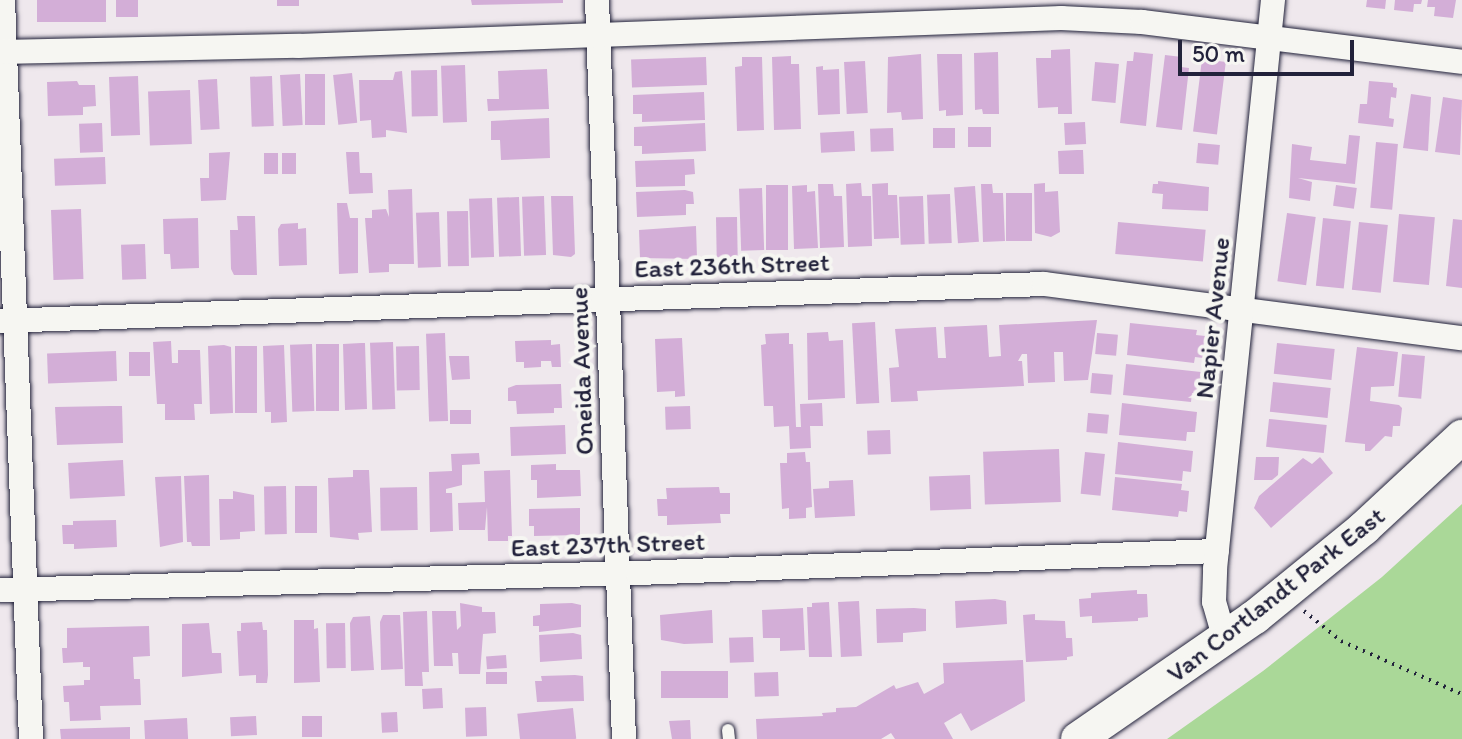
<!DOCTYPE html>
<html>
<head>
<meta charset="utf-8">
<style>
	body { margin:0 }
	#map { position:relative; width:1462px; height:739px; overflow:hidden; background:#efe8ed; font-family:Itim,sans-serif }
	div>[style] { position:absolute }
	.green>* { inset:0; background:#aad898 }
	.building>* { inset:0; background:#d3aed7; transform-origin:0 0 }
	.path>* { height:4px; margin-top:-2px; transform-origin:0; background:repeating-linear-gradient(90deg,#22223b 0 2px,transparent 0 8px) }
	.roads { filter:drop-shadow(0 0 2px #22223b) drop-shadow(0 0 2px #22223b) }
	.lane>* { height:12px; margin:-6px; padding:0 6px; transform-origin:6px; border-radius:6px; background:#f6f6f2 }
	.street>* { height:24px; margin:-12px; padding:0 12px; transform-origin:12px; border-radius:12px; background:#f6f6f2 }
	.secondary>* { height:34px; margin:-17px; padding:0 17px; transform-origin:17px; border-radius:17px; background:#f6f6f2 }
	span { translate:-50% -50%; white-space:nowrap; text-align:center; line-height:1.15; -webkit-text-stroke:8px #f6f6f2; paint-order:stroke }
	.street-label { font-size:26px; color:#22223b }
	.scale { position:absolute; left:1178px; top:40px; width:176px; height:36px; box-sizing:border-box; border:4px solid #22223b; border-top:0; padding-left:10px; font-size:24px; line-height:28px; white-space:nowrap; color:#22223b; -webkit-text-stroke:6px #f6f6f2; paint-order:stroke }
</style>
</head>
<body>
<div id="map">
	<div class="green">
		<i style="clip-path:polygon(1462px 504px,1462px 739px,1167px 739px,1263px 671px,1382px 577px)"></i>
	</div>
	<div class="building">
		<i style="left:37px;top:0;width:69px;height:22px"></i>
		<i style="left:116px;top:0;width:22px;height:17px"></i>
		<i style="left:277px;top:0;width:22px;height:6px"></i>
		<i style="clip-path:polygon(471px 0,563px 0,563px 3px,472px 5px)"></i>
		<i style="clip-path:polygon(1367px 0,1386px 0,1385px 9px,1366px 7px)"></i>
		<i style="clip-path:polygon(1395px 0,1422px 0,1421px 4px,1414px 4px,1413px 12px,1394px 10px)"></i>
		<i style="clip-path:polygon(1428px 0,1456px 0,1453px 18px,1434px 16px,1435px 7px,1427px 7px)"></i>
		<i style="clip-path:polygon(1070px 49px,1072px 114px,1058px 114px,1058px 107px,1038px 108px,1036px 58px,1051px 58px,1051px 50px)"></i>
		<i style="clip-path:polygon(998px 52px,999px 114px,983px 114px,982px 109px,975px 110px,974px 53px)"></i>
		<i style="clip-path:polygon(1134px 52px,1153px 54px,1146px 126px,1120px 123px,1127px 61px,1133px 61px)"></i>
		<i style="clip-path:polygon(921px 54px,923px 119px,902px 120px,901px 112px,887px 113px,888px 57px)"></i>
		<i style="clip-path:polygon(937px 54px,962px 54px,963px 115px,946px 116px,946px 110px,939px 111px)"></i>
		<i style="clip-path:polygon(1165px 55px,1182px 57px,1181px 67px,1189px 68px,1182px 130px,1156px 127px)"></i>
		<i style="clip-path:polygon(791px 56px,791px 64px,799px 64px,801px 129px,774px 130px,772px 57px)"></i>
		<i style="left:706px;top:57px;width:28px;height:75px;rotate:88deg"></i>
		<i style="clip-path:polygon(742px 57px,762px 57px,764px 130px,737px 131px,735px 67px,742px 66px)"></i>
		<i style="left:1202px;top:59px;width:24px;height:73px;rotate:7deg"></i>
		<i style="left:865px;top:61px;width:52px;height:21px;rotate:87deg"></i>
		<i style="left:1095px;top:62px;width:24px;height:39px;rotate:5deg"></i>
		<i style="left:465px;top:65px;width:57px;height:24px;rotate:88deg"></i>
		<i style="clip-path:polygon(823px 66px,823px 70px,839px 69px,840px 114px,818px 115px,816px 67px)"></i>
		<i style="clip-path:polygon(547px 69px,549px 109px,488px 111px,487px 99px,499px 99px,498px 71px)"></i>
		<i style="left:437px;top:70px;width:46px;height:26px;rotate:89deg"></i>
		<i style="clip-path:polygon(402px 71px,407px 133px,386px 130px,386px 137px,372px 138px,371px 120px,360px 121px,359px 80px,393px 80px,395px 72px)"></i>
		<i style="left:352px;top:73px;width:50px;height:19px;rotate:84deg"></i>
		<i style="left:300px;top:74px;width:51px;height:20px;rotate:87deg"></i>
		<i style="left:305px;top:74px;width:20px;height:51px"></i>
		<i style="left:138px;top:76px;width:59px;height:29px;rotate:88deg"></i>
		<i style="left:272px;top:76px;width:50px;height:22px;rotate:88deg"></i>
		<i style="left:217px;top:79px;width:50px;height:19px;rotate:87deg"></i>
		<i style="clip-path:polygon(77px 81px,79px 85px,95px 85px,96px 106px,83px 107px,83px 115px,48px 116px,47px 82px)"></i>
		<i style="clip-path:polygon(1369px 81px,1393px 83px,1393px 87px,1397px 88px,1396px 98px,1391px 97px,1389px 118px,1394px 119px,1393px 127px,1358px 123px,1360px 104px,1367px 104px)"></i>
		<i style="left:190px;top:90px;width:54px;height:42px;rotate:88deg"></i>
		<i style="clip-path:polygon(704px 92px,705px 120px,642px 122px,642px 114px,633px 114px,633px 95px)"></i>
		<i style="clip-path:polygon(1411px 94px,1431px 97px,1428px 151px,1403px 148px)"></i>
		<i style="clip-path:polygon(1443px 97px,1462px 100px,1460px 155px,1435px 152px)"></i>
		<i style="clip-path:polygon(549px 118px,550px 158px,501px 160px,500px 140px,491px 140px,491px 121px)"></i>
		<i style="left:1085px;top:122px;width:22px;height:21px;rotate:87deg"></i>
		<i style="left:102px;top:123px;width:29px;height:23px;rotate:88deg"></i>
		<i style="clip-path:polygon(705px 123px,706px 151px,642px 154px,642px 146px,634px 146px,634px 127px)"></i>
		<i style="left:991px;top:127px;width:20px;height:23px;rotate:90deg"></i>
		<i style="left:893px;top:128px;width:23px;height:23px;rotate:88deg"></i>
		<i style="left:955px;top:128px;width:20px;height:22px;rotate:90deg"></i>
		<i style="left:854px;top:131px;width:20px;height:34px;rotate:87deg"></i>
		<i style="clip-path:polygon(1349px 135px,1360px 136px,1355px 184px,1298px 178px,1312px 182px,1310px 201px,1289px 198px,1292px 144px,1312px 147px,1310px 160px,1346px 164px)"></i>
		<i style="left:1376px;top:142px;width:22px;height:66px;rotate:5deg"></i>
		<i style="left:1198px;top:143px;width:22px;height:20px;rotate:5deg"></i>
		<i style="clip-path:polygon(1077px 150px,1083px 150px,1084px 174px,1059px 174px,1058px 151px)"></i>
		<i style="clip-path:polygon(230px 152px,226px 200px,201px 201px,200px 178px,209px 178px,209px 153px)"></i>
		<i style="clip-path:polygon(346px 152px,359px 152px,360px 173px,372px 173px,373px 193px,349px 194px)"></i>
		<i style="left:278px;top:153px;width:21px;height:14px;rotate:90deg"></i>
		<i style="left:282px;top:153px;width:14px;height:21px"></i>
		<i style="left:105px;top:157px;width:27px;height:51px;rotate:88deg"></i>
		<i style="clip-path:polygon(694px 159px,695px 174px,685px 175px,685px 186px,636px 187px,635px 161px)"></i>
		<i style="clip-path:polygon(1158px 181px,1209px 187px,1208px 211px,1162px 209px,1163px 194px,1152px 193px,1153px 184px,1158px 184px)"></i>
		<i style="clip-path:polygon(861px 183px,862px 196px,871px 196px,872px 246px,848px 247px,846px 184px)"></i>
		<i style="clip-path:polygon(888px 183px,888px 195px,897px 195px,899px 238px,874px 239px,872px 184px)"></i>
		<i style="clip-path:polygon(1045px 183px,1045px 192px,1058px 191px,1060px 232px,1051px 237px,1035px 233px,1034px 184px)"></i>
		<i style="clip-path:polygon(818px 184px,833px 184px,834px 196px,842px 196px,844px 247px,820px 248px)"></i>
		<i style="clip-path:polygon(981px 184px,992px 184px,993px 193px,1003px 193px,1005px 241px,983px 242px)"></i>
		<i style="left:766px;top:185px;width:22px;height:65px"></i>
		<i style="clip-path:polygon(807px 185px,807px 192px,815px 191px,818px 248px,794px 249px,792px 186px)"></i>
		<i style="left:1336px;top:185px;width:21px;height:21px;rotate:8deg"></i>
		<i style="left:975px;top:186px;width:56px;height:21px;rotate:86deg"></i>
		<i style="left:762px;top:188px;width:62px;height:23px;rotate:88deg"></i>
		<i style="clip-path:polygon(412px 189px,414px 264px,389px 264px,389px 272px,369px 273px,365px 218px,372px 218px,372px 210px,386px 209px,389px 217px,388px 190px)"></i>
		<i style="clip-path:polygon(685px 190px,693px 192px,694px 204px,686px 204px,686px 215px,637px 217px,636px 192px)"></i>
		<i style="left:1006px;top:193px;width:26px;height:48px"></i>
		<i style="left:950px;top:194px;width:49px;height:23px;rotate:88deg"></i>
		<i style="left:544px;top:196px;width:59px;height:22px;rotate:88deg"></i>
		<i style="clip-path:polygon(551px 196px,573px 196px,575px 254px,571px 257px,553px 255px)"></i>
		<i style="left:923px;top:196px;width:48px;height:24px;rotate:88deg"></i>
		<i style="left:519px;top:197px;width:59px;height:22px;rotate:88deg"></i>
		<i style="left:492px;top:198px;width:59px;height:23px;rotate:88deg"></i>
		<i style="clip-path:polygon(337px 203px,347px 203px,350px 218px,358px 218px,358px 273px,339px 274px)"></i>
		<i style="left:81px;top:209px;width:70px;height:30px;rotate:88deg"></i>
		<i style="left:468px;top:211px;width:55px;height:21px;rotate:89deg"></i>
		<i style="left:439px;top:212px;width:55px;height:23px;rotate:88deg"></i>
		<i style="left:1287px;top:213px;width:29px;height:69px;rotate:8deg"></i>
		<i style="left:1399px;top:214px;width:36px;height:68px;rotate:5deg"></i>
		<i style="clip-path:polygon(237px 216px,255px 216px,257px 275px,234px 275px,231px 269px,230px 230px,238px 230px)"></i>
		<i style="left:737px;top:217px;width:40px;height:21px;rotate:89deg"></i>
		<i style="clip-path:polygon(198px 218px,199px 268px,171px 269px,170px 254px,164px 254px,163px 219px)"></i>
		<i style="left:1323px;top:218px;width:28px;height:68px;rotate:6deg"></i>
		<i style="clip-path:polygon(1453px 219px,1462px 220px,1462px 288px,1446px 286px)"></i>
		<i style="left:1118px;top:222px;width:88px;height:32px;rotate:5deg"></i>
		<i style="left:1359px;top:222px;width:29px;height:68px;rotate:6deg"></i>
		<i style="clip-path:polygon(298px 223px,298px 229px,306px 228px,307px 265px,279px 266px,278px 229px,281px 224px)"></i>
		<i style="clip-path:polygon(696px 226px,697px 259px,640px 258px,639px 230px)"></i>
		<i style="left:145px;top:244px;width:35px;height:24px;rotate:88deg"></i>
		<i style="clip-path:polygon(1097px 320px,1088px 380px,1064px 381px,1063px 352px,1054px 352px,1055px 382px,1028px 383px,1027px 354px,1022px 354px,1018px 361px,1022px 361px,1024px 386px,917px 391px,918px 401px,891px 402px,889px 368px,899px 367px,895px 329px,936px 327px,938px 358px,946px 358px,944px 327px,987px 325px,989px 357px,1001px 356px,999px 325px)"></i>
		<i style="left:875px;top:322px;width:81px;height:23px;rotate:87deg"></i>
		<i style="clip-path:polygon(1130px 323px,1197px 330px,1196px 335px,1205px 336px,1203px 358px,1195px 357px,1194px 363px,1127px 355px)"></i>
		<i style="clip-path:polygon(828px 332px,829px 341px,843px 340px,845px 398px,808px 400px,807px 333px)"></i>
		<i style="left:445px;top:333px;width:88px;height:19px;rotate:88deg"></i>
		<i style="clip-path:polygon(789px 333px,789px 344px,793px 344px,796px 427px,801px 427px,800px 404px,822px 403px,823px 426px,810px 426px,811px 448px,790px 449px,789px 426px,774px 427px,773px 406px,764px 406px,761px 345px,766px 344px,765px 334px)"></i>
		<i style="left:1097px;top:333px;width:21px;height:21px;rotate:5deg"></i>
		<i style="clip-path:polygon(682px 338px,685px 396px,675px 397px,675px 391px,657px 392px,655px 339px)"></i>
		<i style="clip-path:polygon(551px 340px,551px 345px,560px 344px,561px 367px,552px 367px,551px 361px,541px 361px,541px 367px,524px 368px,524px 362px,516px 362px,515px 341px)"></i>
		<i style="clip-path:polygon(171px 341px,172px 363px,178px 363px,178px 350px,200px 350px,202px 404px,194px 404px,195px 420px,165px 420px,165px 404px,157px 404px,153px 342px)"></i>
		<i style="left:393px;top:342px;width:67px;height:23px;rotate:88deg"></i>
		<i style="clip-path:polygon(361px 343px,365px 343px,367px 409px,345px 410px,343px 344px)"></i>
		<i style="left:1277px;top:343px;width:58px;height:31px;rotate:6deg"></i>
		<i style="left:312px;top:344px;width:67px;height:22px;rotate:88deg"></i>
		<i style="left:316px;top:344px;width:23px;height:67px"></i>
		<i style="clip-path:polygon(224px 345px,231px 347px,233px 413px,210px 414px,208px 346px)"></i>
		<i style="clip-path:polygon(284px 345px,287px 422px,271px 423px,271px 412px,265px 412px,263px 346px)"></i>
		<i style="left:235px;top:346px;width:22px;height:67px"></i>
		<i style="left:419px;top:346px;width:44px;height:23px;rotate:89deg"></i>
		<i style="clip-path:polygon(1357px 347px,1398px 352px,1394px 386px,1371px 387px,1370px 401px,1399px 405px,1402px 408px,1400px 426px,1393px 426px,1392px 437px,1385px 436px,1370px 451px,1365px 451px,1365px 444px,1345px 442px)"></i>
		<i style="left:116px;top:351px;width:30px;height:69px;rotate:88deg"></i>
		<i style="left:129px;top:352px;width:21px;height:24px"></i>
		<i style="left:1402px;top:354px;width:23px;height:43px;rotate:5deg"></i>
		<i style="clip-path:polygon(449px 356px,469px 356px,470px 379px,452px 380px)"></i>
		<i style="clip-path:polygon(1126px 364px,1201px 372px,1199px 394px,1192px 393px,1191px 402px,1123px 395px)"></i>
		<i style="left:1092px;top:373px;width:21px;height:20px;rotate:5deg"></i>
		<i style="left:1273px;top:382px;width:58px;height:30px;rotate:6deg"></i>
		<i style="clip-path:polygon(561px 384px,562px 408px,554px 408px,554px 413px,517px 414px,516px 401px,508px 401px,508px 388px,516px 385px)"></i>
		<i style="clip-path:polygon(1122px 403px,1197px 412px,1195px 432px,1187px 432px,1186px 441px,1119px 435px)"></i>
		<i style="clip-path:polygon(110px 406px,122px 406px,123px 443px,57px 445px,55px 407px)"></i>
		<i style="left:690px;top:406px;width:23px;height:25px;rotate:88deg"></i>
		<i style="left:450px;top:410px;width:21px;height:14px"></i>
		<i style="left:1088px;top:413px;width:21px;height:19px;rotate:5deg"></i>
		<i style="left:1269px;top:419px;width:58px;height:28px;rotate:6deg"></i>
		<i style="left:565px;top:425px;width:29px;height:55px;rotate:88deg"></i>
		<i style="left:890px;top:430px;width:24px;height:23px;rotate:88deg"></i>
		<i style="clip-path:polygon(1118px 442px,1193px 451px,1191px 472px,1183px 471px,1182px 481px,1115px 474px)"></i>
		<i style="left:1059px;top:449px;width:53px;height:76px;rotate:88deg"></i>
		<i style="clip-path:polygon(805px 452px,806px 462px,810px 462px,812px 507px,806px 508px,806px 518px,789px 519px,789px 508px,782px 509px,780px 463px,787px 463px,787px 453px)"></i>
		<i style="left:1085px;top:452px;width:20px;height:42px;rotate:6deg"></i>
		<i style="clip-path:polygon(479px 453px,480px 464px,462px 465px,462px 485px,446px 489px,446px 493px,452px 493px,453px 531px,430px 532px,429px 472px,452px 471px,451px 454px)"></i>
		<i style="clip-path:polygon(1256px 457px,1279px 457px,1278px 475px,1272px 480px,1254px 480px)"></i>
		<i style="clip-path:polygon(1320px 457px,1333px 473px,1271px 528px,1254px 508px,1259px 496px,1303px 458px,1312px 464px)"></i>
		<i style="left:123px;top:460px;width:36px;height:55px;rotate:87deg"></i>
		<i style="clip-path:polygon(556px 464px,556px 470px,580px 470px,581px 496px,537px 498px,537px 480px,531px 480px,531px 465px)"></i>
		<i style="clip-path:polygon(353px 470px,369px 470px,372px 532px,358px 533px,359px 540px,330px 537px,328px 478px,353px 477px)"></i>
		<i style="clip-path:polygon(510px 470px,512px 536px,508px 536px,508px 541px,488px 541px,487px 507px,485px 530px,459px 530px,458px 503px,485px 502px,484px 471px)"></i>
		<i style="clip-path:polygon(209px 475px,210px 546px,192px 546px,191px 542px,187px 542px,184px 476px)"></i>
		<i style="left:970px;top:475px;width:34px;height:41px;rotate:88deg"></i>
		<i style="clip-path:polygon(181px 476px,183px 542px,160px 547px,155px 477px)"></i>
		<i style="clip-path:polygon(1115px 477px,1182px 484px,1181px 490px,1189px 491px,1187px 512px,1179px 511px,1178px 517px,1112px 510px)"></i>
		<i style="clip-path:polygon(853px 480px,855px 516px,815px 518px,813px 489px,829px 488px,829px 481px)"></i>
		<i style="left:286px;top:486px;width:48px;height:22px;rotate:89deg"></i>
		<i style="left:295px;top:486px;width:22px;height:47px"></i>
		<i style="left:417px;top:487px;width:43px;height:37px;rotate:89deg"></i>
		<i style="clip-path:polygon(719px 487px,720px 493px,730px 493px,730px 514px,720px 514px,721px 523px,667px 525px,667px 516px,658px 516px,657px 499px,667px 499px,666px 488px)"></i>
		<i style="clip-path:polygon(233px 491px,254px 495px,255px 531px,240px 532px,240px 539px,220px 540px,219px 499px,233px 499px)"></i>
		<i style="clip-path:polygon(580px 508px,580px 535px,534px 536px,534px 526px,529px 526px,529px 509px)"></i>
		<i style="clip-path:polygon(116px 520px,117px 547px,74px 549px,74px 544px,63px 544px,62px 525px,73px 525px,73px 521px)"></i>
		<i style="clip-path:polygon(1137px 590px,1137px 594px,1147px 594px,1148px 617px,1138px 618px,1138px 621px,1092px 623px,1092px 616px,1080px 617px,1079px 599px,1091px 598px,1091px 593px)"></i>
		<i style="clip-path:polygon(995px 599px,1006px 601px,1007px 624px,956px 628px,955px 601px)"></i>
		<i style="left:859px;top:601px;width:55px;height:21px;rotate:87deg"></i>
		<i style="clip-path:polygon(829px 602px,832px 657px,809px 657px,807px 607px,812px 607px,812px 603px)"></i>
		<i style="clip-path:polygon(460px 603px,482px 607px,482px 612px,495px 612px,496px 633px,483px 634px,480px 674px,459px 674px,458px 653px,452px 653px,453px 666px,434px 666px,432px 611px,456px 611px,457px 630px,461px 626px)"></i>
		<i style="clip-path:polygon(572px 603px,581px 605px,581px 627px,539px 632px,539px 626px,533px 626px,533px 616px,540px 615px,540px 604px)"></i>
		<i style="clip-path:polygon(803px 608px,805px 650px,780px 651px,780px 638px,763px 638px,762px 610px)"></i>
		<i style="clip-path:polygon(914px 608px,926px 609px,926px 631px,903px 633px,903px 642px,877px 643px,876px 609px)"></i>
		<i style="clip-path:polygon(712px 610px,713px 643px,684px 644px,661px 640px,660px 615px)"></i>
		<i style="clip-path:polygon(427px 611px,429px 672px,422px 672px,423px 686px,405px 686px,403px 612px)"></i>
		<i style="clip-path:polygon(1035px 614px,1035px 620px,1065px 621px,1066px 638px,1072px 638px,1073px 656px,1067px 657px,1067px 660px,1026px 662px,1023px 615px)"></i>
		<i style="clip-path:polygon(383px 615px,400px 615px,403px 669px,381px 670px,380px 622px)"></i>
		<i style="clip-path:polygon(370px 616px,374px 670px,351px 671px,350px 623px,353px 617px)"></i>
		<i style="clip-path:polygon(294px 620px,314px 620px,314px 629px,318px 628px,320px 682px,294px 683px)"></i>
		<i style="clip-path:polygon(262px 622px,263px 630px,267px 630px,268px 675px,267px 683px,256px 683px,256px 675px,239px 676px,237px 631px,241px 631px,241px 623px)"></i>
		<i style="clip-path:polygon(209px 623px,212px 653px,221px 653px,222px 673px,182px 677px,182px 624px)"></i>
		<i style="left:345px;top:623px;width:45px;height:19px;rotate:89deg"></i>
		<i style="clip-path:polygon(149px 626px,150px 656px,133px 657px,134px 679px,140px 679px,141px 705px,100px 706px,101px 720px,70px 721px,69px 702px,64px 702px,63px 686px,84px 685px,84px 680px,90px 680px,90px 667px,83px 667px,83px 662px,63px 663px,62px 648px,67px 648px,67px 628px)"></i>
		<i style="clip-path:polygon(573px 633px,581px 635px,582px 659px,540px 662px,539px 635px)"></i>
		<i style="left:753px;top:637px;width:25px;height:24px;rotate:88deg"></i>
		<i style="left:506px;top:655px;width:13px;height:20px;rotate:86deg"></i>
		<i style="clip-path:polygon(1023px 660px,1025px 701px,971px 731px,961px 713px,944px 723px,953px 739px,895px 739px,891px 733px,881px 739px,757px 739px,756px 719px,823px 716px,822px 713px,836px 712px,836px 708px,856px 707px,894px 685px,896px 689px,918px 682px,924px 694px,944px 683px,943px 663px)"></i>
		<i style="left:728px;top:671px;width:27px;height:67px;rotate:90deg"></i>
		<i style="left:486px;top:672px;width:21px;height:12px"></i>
		<i style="left:778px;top:672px;width:24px;height:24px;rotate:88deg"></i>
		<i style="clip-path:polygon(575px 675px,583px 676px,584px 701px,537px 702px,535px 681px,542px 681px,541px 676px)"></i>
		<i style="left:442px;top:688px;width:20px;height:20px;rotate:87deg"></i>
		<i style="left:486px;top:707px;width:29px;height:21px;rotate:88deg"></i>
		<i style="left:573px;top:708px;width:31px;height:56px;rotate:84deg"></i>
		<i style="left:397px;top:712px;width:20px;height:16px;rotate:87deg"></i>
		<i style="left:256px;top:716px;width:19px;height:26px;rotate:87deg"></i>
		<i style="left:302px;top:716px;width:20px;height:21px"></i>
		<i style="left:187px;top:718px;width:21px;height:43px;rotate:87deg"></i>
		<i style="clip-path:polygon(690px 720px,691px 739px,672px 739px,669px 721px)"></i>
		<i style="clip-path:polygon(130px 727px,130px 739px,61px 739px,60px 729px)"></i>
	</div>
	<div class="path">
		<i style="left:1304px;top:611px;width:48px;rotate:39deg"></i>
		<i style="left:1341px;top:641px;width:132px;rotate:23.7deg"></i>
	</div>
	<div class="roads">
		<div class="lane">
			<i style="left:728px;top:730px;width:9px;rotate:84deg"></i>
		</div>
		<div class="street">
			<i style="left:3px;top:0;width:740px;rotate:87.83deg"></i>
			<i style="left:597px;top:0;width:739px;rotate:87.91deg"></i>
			<i style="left:0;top:52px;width:298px;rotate:-1.2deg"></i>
			<i style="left:298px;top:46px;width:764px;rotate:-2.1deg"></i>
			<i style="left:1061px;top:18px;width:81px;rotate:2.8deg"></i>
			<i style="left:1142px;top:22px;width:322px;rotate:7.1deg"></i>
			<i style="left:0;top:321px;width:1045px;rotate:-2.03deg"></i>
			<i style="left:1044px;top:284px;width:421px;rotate:7.4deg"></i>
			<i style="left:0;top:590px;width:638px;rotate:-1.53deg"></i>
			<i style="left:638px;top:573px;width:579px;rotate:-2.18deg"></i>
			<i style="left:1225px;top:640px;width:40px;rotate:-106deg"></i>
			<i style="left:1214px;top:602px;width:33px;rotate:-88deg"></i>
			<i style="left:1215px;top:569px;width:572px;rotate:-84.18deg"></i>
		</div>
		<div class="secondary">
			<i style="left:1078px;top:739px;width:215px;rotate:-34.6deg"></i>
			<i style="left:1255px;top:617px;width:141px;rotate:-39.2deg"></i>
			<i style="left:1364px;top:528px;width:134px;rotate:-42.9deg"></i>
		</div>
	</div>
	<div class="street-label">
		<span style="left:732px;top:266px;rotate:-2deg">East 236th Street</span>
		<span style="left:1213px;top:318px;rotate:-84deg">Napier Avenue</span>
		<span style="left:582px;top:371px;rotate:-92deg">Oneida Avenue</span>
		<span style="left:608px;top:545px;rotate:-2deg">East 237th Street</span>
		<span style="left:1276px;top:595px;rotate:-38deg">Van Cortlandt Park East</span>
	</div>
	<div class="scale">50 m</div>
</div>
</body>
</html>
